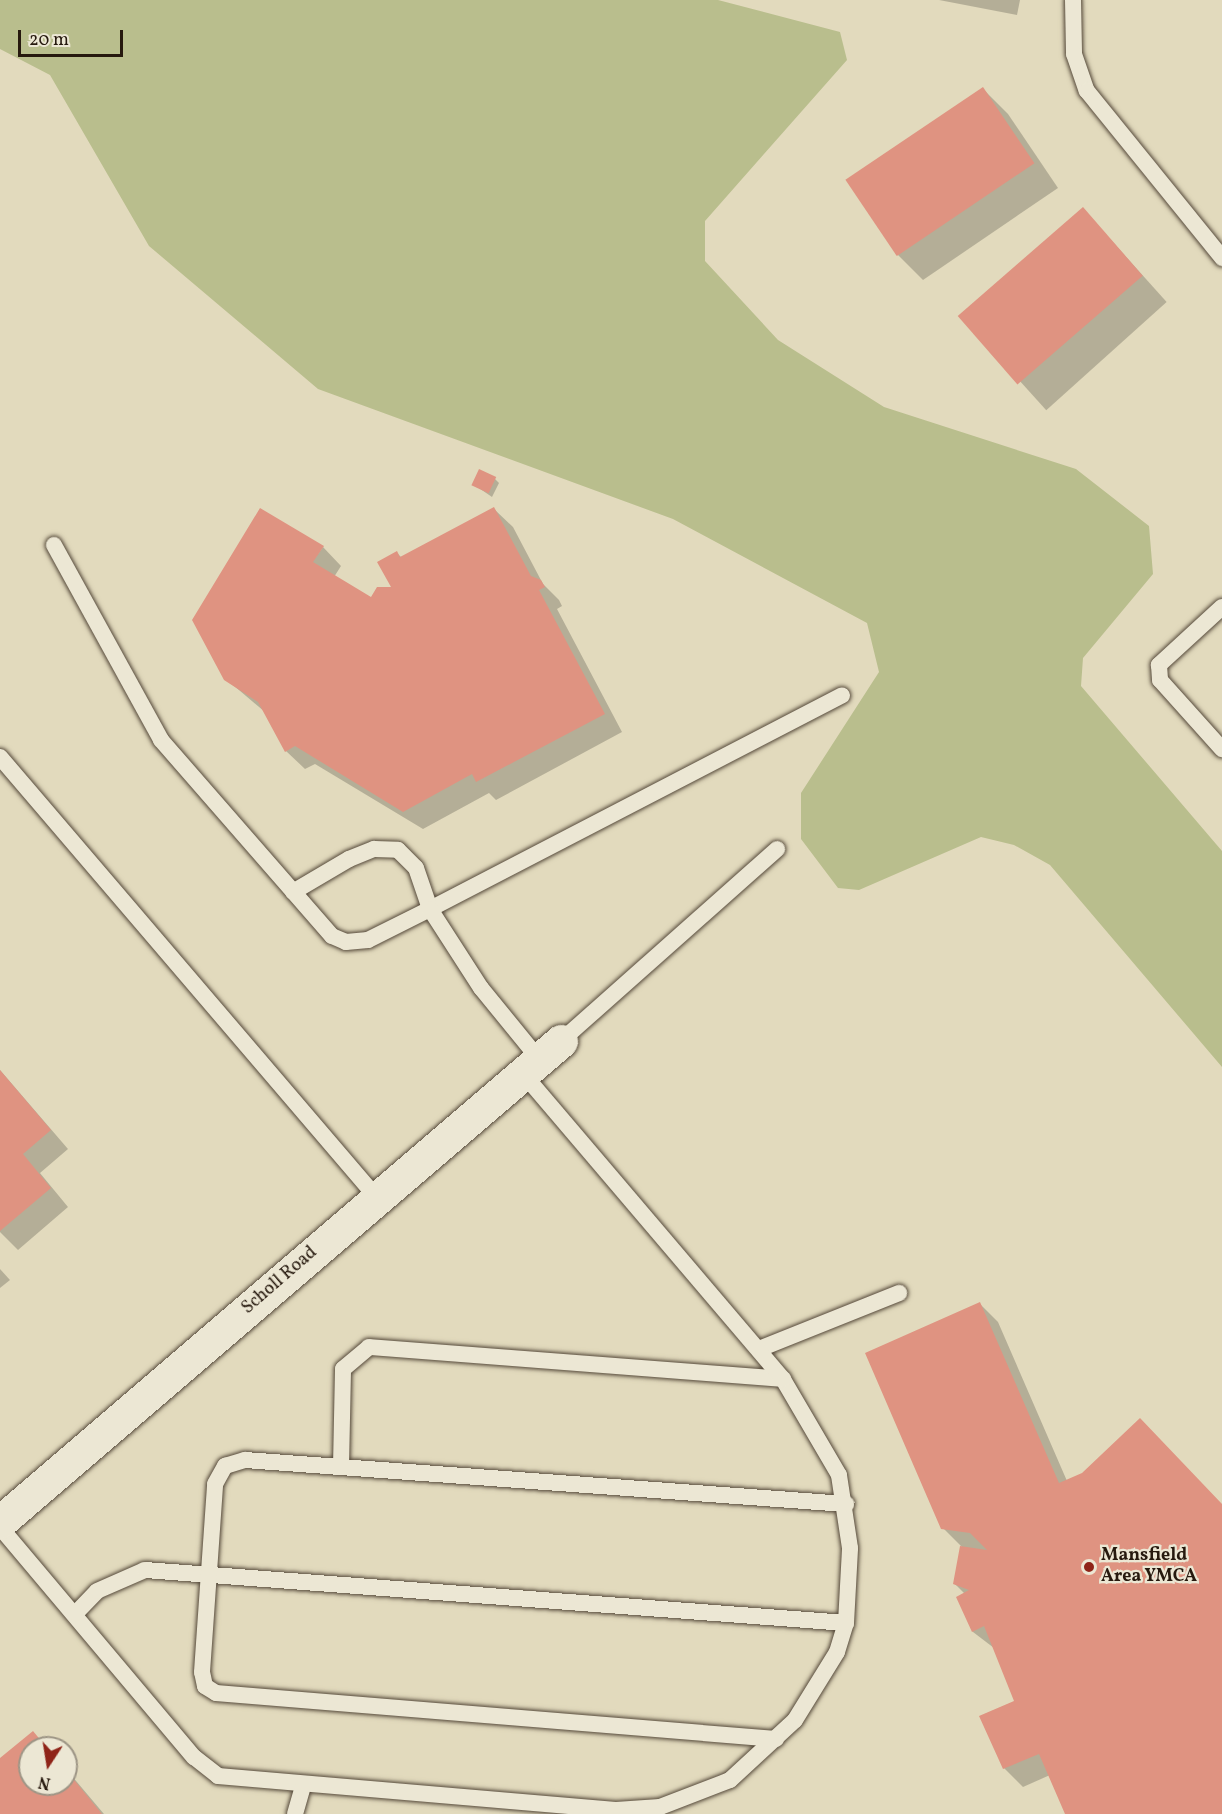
<!DOCTYPE html>
<html>
<head>
<meta charset="utf-8">
<style>
	body { margin:0 }
	#map { position:relative; width:1222px; height:1814px; overflow:hidden; background:#e2dabd; font-family:Vollkorn,serif }
	div>[style] { position:absolute }
	.green>* { inset:0; background:#b9be8d }
	.shadow>* { inset:0; background:#0003; transform-origin:0 0 }
	.building>* { inset:0; background:#df9381; transform-origin:0 0 }
	.roads { filter:drop-shadow(0 0 2px #55493a) drop-shadow(0 0 2px #55493a) }
	.service>* { height:16px; margin:-8px; padding:0 8px; transform-origin:8px; border-radius:8px; background:#ece7d4 }
	.minor>* { height:33px; margin:-16.5px; padding:0 16.5px; transform-origin:16.5px; border-radius:16.5px; background:#ece7d4 }
	.dots>* { width:16px; height:16px; translate:-50% -50%; box-sizing:border-box; border:3px solid #ece7d4; border-radius:50% }
	span { translate:-50% -50%; white-space:nowrap; text-align:center; line-height:1.15; -webkit-text-stroke:4.5px #ece7d4; paint-order:stroke }
	.street-label { font-size:18px; color:#26190e }
	.poi-label { font-size:18px; color:#26190e; font-weight:700 }
	.left { translate:0 -50%; text-align:left }
	.north { position:absolute; left:18px; top:1736px; width:60px; height:60px; box-sizing:border-box; background:#ece7d4; border:2px solid #9d9585; border-radius:50%; rotate:192deg; font-size:16px; font-weight:700; line-height:24px; text-align:center; color:#26190e }
	.north::after { content:''; display:block; margin:auto; width:21px; height:27px; background:#8f2418; clip-path:polygon(50% 0,100% 100%,50% 72%,0 100%) }
	.scale { position:absolute; left:18px; top:30px; width:105px; height:27px; box-sizing:border-box; border:3px solid #26190e; border-top:0; padding-left:8px; font-size:18px; line-height:21px; white-space:nowrap; color:#26190e; -webkit-text-stroke:4px #ece7d4; paint-order:stroke }
</style>
</head>
<body>
<div id="map">
	<div class="green">
		<i style="clip-path:polygon(0 0,718px 0,840px 32px,847px 60px,705px 221px,705px 261px,778px 340px,884px 407px,1076px 469px,1149px 526px,1153px 574px,1083px 658px,1081px 686px,1222px 851px,1222px 1067px,1050px 865px,1014px 845px,981px 837px,859px 890px,838px 888px,801px 839px,801px 793px,879px 672px,867px 623px,673px 519px,318px 389px,149px 246px,50px 75px,0 49px)"></i>
	</div>
	<div class="shadow">
		<i style="clip-path:polygon(939px 0,1020px 0,1017px 15px)"></i>
		<i style="clip-path:polygon(983px 89px,1008px 114px,1058px 188px,923px 280px,898px 255px)"></i>
		<i style="left:1083px;top:209px;width:125px;height:162px;rotate:48deg"></i>
		<i style="clip-path:polygon(495px 479px,499px 483px,492px 497px,473px 484px)"></i>
		<i style="clip-path:polygon(494px 509px,513px 527px,543px 584px,559px 600px,562px 606px,557px 609px,622px 732px,496px 800px,489px 793px,423px 829px,315px 764px,305px 769px,286px 751px,265px 712px,226px 679px,323px 547px,341px 566px,334px 577px,372px 599px,393px 589px,397px 553px,402px 558px)"></i>
		<i style="clip-path:polygon(0 1070px,68px 1149px,40px 1173px,68px 1207px,18px 1250px,0 1232px)"></i>
		<i style="clip-path:polygon(0 1269px,10px 1280px,0 1288px)"></i>
		<i style="clip-path:polygon(980px 1304px,998px 1322px,1067px 1481px,1222px 1505px,1222px 1814px,1067px 1814px,1050px 1775px,1023px 1787px,1004px 1768px,1016px 1702px,994px 1648px,973px 1632px,958px 1597px,965px 1594px,954px 1583px,962px 1547px,943px 1528px)"></i>
		<i style="clip-path:polygon(33px 1733px,48px 1748px,30px 1748px,30px 1784px,66px 1784px,66px 1769px,104px 1814px,0 1814px,0 1760px)"></i>
	</div>
	<div class="building">
		<i style="left:983px;top:87px;width:92px;height:166px;rotate:56deg"></i>
		<i style="left:1083px;top:207px;width:91px;height:166px;rotate:49deg"></i>
		<i style="left:479px;top:469px;width:19px;height:18px;rotate:25deg"></i>
		<i style="clip-path:polygon(494px 507px,531px 576px,541px 580px,545px 587px,539px 590px,605px 714px,476px 782px,472px 774px,403px 812px,295px 746px,285px 752px,258px 702px,224px 680px,192px 620px,260px 508px,324px 546px,313px 562px,371px 597px,377px 587px,391px 587px,377px 562px,397px 551px,400px 557px)"></i>
		<i style="clip-path:polygon(0 1070px,51px 1130px,23px 1154px,51px 1188px,0 1231px)"></i>
		<i style="clip-path:polygon(980px 1302px,1059px 1483px,1082px 1473px,1140px 1418px,1222px 1504px,1222px 1814px,1065px 1814px,1039px 1754px,1003px 1769px,979px 1716px,1014px 1701px,984px 1626px,972px 1632px,956px 1597px,969px 1590px,953px 1584px,960px 1546px,987px 1550px,970px 1533px,941px 1529px,865px 1353px)"></i>
		<i style="clip-path:polygon(33px 1731px,47px 1748px,30px 1748px,30px 1784px,66px 1784px,66px 1770px,102px 1814px,0 1814px,0 1758px)"></i>
	</div>
	<div class="roads">
		<div class="service">
			<i style="left:1073px;top:0;width:54px;rotate:88.9deg"></i>
			<i style="left:1074px;top:54px;width:39px;rotate:71deg"></i>
			<i style="left:1087px;top:91px;width:215px;rotate:51deg"></i>
			<i style="left:54px;top:545px;width:222px;rotate:61.2deg"></i>
			<i style="left:161px;top:740px;width:260px;rotate:48.9deg"></i>
			<i style="left:332px;top:936px;width:15px;rotate:23deg"></i>
			<i style="left:346px;top:942px;width:22px;rotate:-5deg"></i>
			<i style="left:368px;top:940px;width:69px;rotate:-26.6deg"></i>
			<i style="left:430px;top:909px;width:464px;rotate:-27.4deg"></i>
			<i style="left:1222px;top:607px;width:86px;rotate:137.4deg"></i>
			<i style="left:1159px;top:665px;width:15px;rotate:86deg"></i>
			<i style="left:1160px;top:680px;width:93px;rotate:48.1deg"></i>
			<i style="left:0;top:757px;width:580px;rotate:49.47deg"></i>
			<i style="left:293px;top:892px;width:65px;rotate:-30.5deg"></i>
			<i style="left:349px;top:859px;width:27px;rotate:-22deg"></i>
			<i style="left:374px;top:849px;width:24px;rotate:2deg"></i>
			<i style="left:398px;top:850px;width:25px;rotate:45deg"></i>
			<i style="left:416px;top:868px;width:43px;rotate:71.1deg"></i>
			<i style="left:430px;top:909px;width:94px;rotate:57.2deg"></i>
			<i style="left:481px;top:988px;width:92px;rotate:50.8deg"></i>
			<i style="left:561px;top:1041px;width:289px;rotate:-41.6deg"></i>
			<i style="left:759px;top:1349px;width:151px;rotate:-21.8deg"></i>
			<i style="left:341px;top:1466px;width:97px;rotate:-88.8deg"></i>
			<i style="left:343px;top:1369px;width:34px;rotate:-40deg"></i>
			<i style="left:369px;top:1347px;width:415px;rotate:4.4deg"></i>
			<i style="left:0;top:1527px;width:301px;rotate:49.9deg"></i>
			<i style="left:194px;top:1757px;width:31px;rotate:38deg"></i>
			<i style="left:218px;top:1776px;width:399px;rotate:4.9deg"></i>
			<i style="left:616px;top:1810px;width:44px;rotate:-3.9deg"></i>
			<i style="left:660px;top:1807px;width:75px;rotate:-21.1deg"></i>
			<i style="left:730px;top:1780px;width:88px;rotate:-42.7deg"></i>
			<i style="left:795px;top:1720px;width:80px;rotate:-58.3deg"></i>
			<i style="left:837px;top:1652px;width:30px;rotate:-73deg"></i>
			<i style="left:846px;top:1623px;width:75px;rotate:-86.9deg"></i>
			<i style="left:850px;top:1548px;width:74px;rotate:-98.6deg"></i>
			<i style="left:839px;top:1475px;width:111px;rotate:-120.3deg"></i>
			<i style="left:783px;top:1379px;width:402px;rotate:-130.4deg"></i>
			<i style="left:76px;top:1613px;width:30px;rotate:-46deg"></i>
			<i style="left:97px;top:1591px;width:52px;rotate:-23.6deg"></i>
			<i style="left:145px;top:1570px;width:703px;rotate:4.32deg"></i>
			<i style="left:776px;top:1739px;width:562px;rotate:-175.3deg"></i>
			<i style="left:216px;top:1693px;width:13px;rotate:-148deg"></i>
			<i style="left:205px;top:1686px;width:14px;rotate:-102deg"></i>
			<i style="left:202px;top:1672px;width:188px;rotate:-86deg"></i>
			<i style="left:215px;top:1484px;width:21px;rotate:-61deg"></i>
			<i style="left:225px;top:1466px;width:21px;rotate:-17deg"></i>
			<i style="left:245px;top:1460px;width:603px;rotate:4.19deg"></i>
			<i style="left:295px;top:1814px;width:29px;rotate:-74deg"></i>
		</div>
		<div class="minor">
			<i style="left:0;top:1522px;width:739px;rotate:-40.61deg"></i>
		</div>
	</div>
	<div class="dots">
		<i style="left:1089px;top:1567px;background:#8f2418"></i>
	</div>
	<div class="street-label">
		<span style="left:280px;top:1281px;rotate:-41deg">Scholl Road</span>
	</div>
	<div class="poi-label">
		<span class="left" style="left:1101px;top:1567px">Mansfield<br>Area YMCA</span>
	</div>
	<div class="north">N</div>
	<div class="scale">20 m</div>
</div>
</body>
</html>
